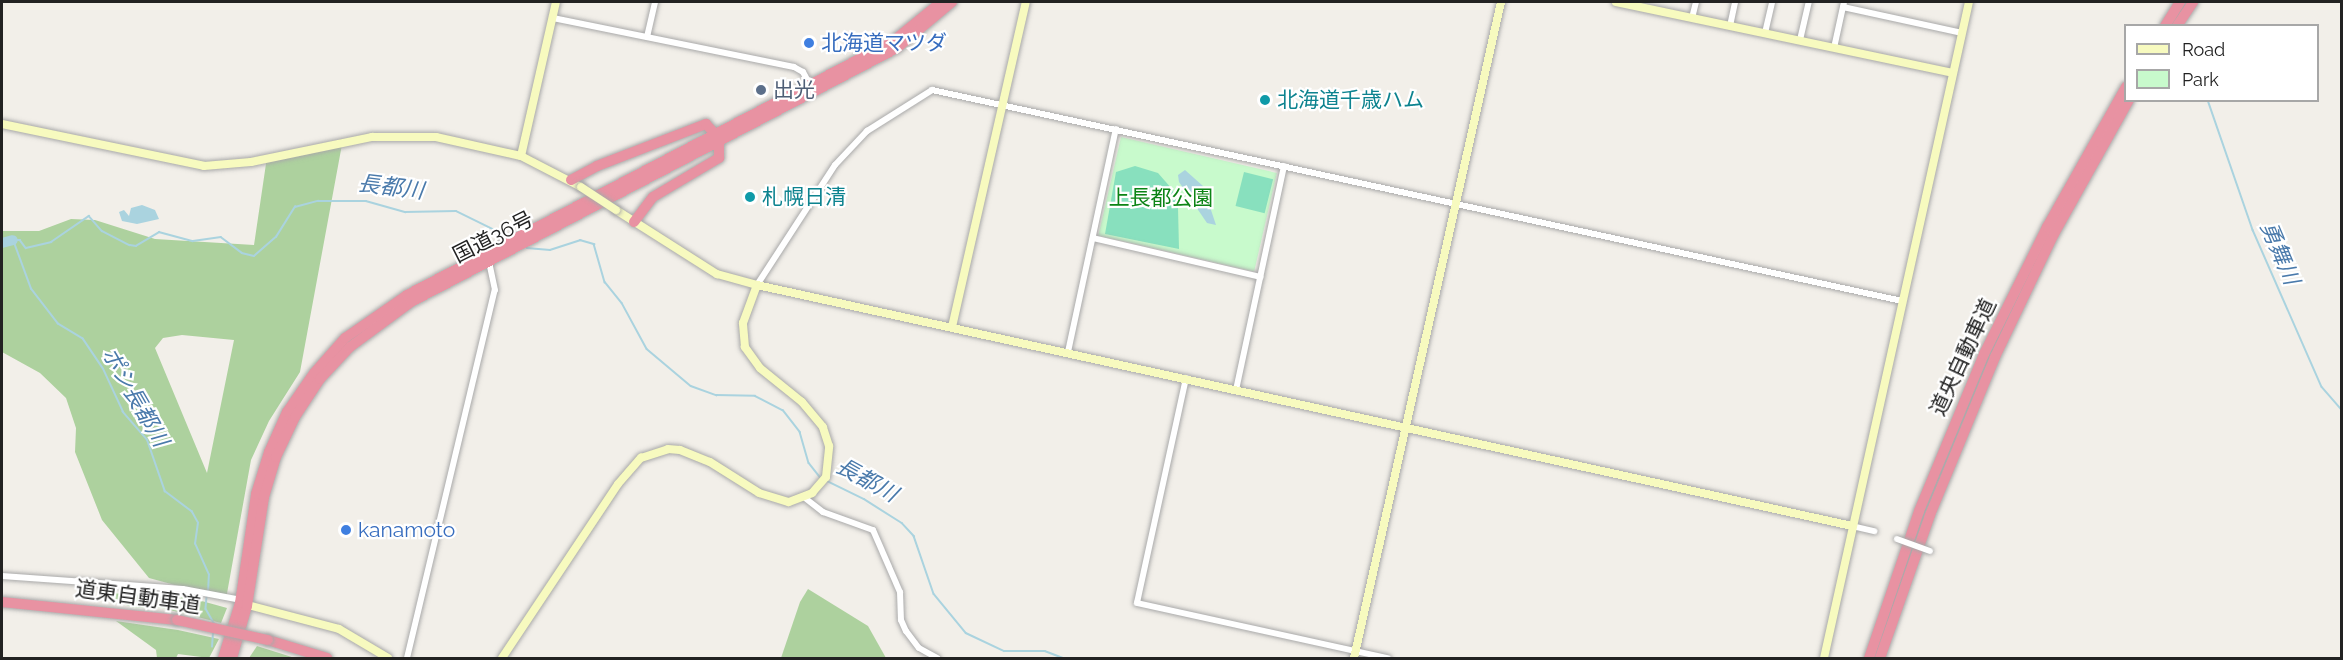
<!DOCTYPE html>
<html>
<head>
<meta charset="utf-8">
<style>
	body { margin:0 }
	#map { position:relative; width:2343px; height:660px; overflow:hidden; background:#f2efe9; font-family:Raleway,"Noto Sans JP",sans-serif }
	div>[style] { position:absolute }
	.forest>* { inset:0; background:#add19e }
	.park>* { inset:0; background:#c8facc; transform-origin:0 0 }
	.pitch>* { inset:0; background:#88e0be; transform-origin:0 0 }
	.water>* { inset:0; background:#aad3df }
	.stream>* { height:1.5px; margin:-0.75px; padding:0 0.75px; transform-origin:0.75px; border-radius:0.75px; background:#aad3df }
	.river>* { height:10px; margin:-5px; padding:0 5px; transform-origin:5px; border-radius:5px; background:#aad3df }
	.roads { filter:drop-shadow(0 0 2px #a9a9a9) drop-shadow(0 0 2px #a9a9a9) }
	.street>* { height:6px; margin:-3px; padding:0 3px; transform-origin:3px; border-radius:3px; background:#fff }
	.secondary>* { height:8px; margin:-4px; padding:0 4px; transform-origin:4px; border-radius:4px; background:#f7fabf }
	.highway>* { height:10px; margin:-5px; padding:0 5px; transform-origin:5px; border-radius:5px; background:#e892a2 }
	.bridges { filter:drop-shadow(0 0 2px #a9a9a9) drop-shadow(0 0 2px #a9a9a9) }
	.street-bridge>* { height:6px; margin:-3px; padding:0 3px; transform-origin:3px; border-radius:3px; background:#fff }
	.secondary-bridge>* { height:8px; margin:-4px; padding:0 4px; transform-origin:4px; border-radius:4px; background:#f7fabf }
	.highway-bridge>* { height:10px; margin:-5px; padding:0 5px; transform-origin:5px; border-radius:5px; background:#e892a2 }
	.dots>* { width:16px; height:16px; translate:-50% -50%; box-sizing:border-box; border:3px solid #fff; border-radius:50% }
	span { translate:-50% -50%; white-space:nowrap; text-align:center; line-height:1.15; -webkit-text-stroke:4.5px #fff; paint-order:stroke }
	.shop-label { font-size:21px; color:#366cbe }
	.left { translate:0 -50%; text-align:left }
	.service-label { font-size:21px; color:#4e5e75 }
	.culture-label { font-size:21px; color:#0d838f }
	.park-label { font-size:21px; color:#0c8416 }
	.street-label { font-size:21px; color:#222 }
	.water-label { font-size:22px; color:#4a7aab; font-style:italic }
	.frame { position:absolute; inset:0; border:3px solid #222; pointer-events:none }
	.legend { position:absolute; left:2124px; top:24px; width:195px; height:78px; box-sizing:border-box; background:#fff; border:2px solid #a7a7a7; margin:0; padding:8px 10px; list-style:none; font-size:18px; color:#222 }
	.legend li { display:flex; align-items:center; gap:12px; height:30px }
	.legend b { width:30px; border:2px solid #a7a7a7 }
</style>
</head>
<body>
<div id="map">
	<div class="forest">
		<i style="clip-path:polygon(evenodd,343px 139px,300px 372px,269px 421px,251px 460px,226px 599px,149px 578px,102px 520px,75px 452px,76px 428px,66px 398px,40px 373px,2px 352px,2px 231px,39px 231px,71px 219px,95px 220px,155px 239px,254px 245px,267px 157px,343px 139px,182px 335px,234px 340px,207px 473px,155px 348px,163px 338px,182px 335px)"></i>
		<i style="clip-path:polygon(808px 589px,868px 626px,886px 658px,781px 658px,800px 602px)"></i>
		<i style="clip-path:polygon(109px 593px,191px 598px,227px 608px,221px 623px,162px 608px,134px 608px,110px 599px)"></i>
		<i style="clip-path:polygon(116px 621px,178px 630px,219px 639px,209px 658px,178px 654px,176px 658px,157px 658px,156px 650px)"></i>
		<i style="clip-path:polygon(257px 646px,295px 658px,249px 658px)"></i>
	</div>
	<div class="park">
		<i style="left:1121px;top:137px;width:160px;height:101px;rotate:13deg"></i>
	</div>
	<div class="pitch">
		<i style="clip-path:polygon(1135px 166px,1158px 173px,1172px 189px,1178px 208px,1179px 249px,1105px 234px,1116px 172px)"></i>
		<i style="left:1244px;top:172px;width:30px;height:35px;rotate:14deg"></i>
	</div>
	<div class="water">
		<i style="clip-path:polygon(1185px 170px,1203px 186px,1216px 225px,1207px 223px,1179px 182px,1178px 175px)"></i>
		<i style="clip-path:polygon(142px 205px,155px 210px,159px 219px,137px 224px,122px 221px,119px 212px,124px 210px,129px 216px,131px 208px)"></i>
	</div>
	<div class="stream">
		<i style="left:2208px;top:100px;width:138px;rotate:70.9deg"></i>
		<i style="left:2253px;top:230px;width:171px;rotate:66.3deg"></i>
		<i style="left:2322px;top:387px;width:30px;rotate:49deg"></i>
		<i style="left:527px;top:248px;width:23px;rotate:5deg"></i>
		<i style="left:550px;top:250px;width:32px;rotate:-18deg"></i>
		<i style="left:580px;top:240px;width:15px;rotate:16deg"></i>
		<i style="left:594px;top:244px;width:40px;rotate:74deg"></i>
		<i style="left:605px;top:282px;width:27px;rotate:51deg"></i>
		<i style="left:622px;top:303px;width:52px;rotate:61.5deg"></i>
		<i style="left:647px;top:349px;width:57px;rotate:40.1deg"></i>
		<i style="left:691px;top:386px;width:27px;rotate:20deg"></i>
		<i style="left:716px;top:395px;width:39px;rotate:1deg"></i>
		<i style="left:755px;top:396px;width:31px;rotate:27deg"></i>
		<i style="left:783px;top:410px;width:28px;rotate:52deg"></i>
		<i style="left:800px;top:432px;width:32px;rotate:74deg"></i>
		<i style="left:809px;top:463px;width:18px;rotate:52deg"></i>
		<i style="left:827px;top:481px;width:41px;rotate:25.9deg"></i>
		<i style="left:864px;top:499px;width:45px;rotate:32.3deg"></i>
		<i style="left:902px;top:523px;width:18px;rotate:47deg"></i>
		<i style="left:914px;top:536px;width:61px;rotate:71deg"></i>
		<i style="left:934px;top:594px;width:50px;rotate:50.6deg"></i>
		<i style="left:966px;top:633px;width:42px;rotate:25.3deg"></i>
		<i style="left:1004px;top:651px;width:41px"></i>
		<i style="left:1045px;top:651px;width:19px;rotate:21deg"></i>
		<i style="left:208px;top:592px;width:17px;rotate:-87deg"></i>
		<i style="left:209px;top:575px;width:34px;rotate:-114deg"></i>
		<i style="left:195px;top:544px;width:21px;rotate:-82deg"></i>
		<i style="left:198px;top:523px;width:13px;rotate:-119deg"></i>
		<i style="left:192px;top:512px;width:34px;rotate:-143deg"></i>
		<i style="left:165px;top:492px;width:55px;rotate:-109.1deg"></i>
		<i style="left:147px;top:440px;width:37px;rotate:-131deg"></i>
		<i style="left:123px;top:412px;width:47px;rotate:-114.9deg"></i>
		<i style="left:103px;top:369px;width:36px;rotate:-124deg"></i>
		<i style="left:83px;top:339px;width:29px;rotate:-149deg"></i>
		<i style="left:58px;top:324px;width:44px;rotate:-127.6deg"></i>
		<i style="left:31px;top:289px;width:52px;rotate:-110.2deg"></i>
		<i style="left:13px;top:240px;width:7px"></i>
		<i style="left:20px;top:240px;width:10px;rotate:53deg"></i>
		<i style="left:26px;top:248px;width:26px;rotate:-13deg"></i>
		<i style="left:51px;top:242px;width:46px;rotate:-34.4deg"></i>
		<i style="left:89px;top:216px;width:20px;rotate:49deg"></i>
		<i style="left:102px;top:231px;width:31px;rotate:27deg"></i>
		<i style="left:130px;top:245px;width:6px;rotate:9deg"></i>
		<i style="left:136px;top:246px;width:27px;rotate:-31deg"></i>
		<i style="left:159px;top:232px;width:35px;rotate:15deg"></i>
		<i style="left:193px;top:241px;width:28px;rotate:-8deg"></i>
		<i style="left:221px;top:237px;width:26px;rotate:37deg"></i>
		<i style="left:242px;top:253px;width:12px;rotate:14deg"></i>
		<i style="left:254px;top:256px;width:29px;rotate:-41deg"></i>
		<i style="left:276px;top:237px;width:36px;rotate:-58deg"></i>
		<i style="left:295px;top:207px;width:24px;rotate:-15deg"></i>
		<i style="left:318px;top:201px;width:48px"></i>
		<i style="left:366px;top:201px;width:41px;rotate:15.8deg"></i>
		<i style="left:405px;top:212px;width:51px;rotate:-1.1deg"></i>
		<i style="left:456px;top:211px;width:55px;rotate:26.1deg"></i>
		<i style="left:207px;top:597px;width:12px;rotate:95deg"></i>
		<i style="left:206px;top:609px;width:16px;rotate:60deg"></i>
		<i style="left:212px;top:647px;width:14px;rotate:-86deg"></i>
	</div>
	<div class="river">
		<i style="left:2px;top:243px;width:11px;rotate:-15deg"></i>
	</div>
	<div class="roads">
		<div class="street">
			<i style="left:1843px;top:7px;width:122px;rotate:12.3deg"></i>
			<i style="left:553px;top:18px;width:246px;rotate:11.5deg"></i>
			<i style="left:794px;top:67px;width:10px;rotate:29deg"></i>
			<i style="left:803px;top:72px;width:17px;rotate:62deg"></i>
			<i style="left:1692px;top:18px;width:16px;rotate:-76deg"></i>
			<i style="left:1730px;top:26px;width:25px;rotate:-78deg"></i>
			<i style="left:1765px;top:33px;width:32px;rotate:-77deg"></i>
			<i style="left:647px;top:37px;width:36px;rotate:-77deg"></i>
			<i style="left:1800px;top:40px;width:39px;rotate:-77deg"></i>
			<i style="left:1834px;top:48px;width:47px;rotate:-77.7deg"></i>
			<i style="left:1093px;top:238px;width:172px;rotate:13.1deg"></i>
			<i style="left:757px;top:285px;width:143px;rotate:-57deg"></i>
			<i style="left:835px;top:165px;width:47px;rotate:-46.7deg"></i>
			<i style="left:867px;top:131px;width:77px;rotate:-32.2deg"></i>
			<i style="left:932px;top:90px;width:993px;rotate:12.27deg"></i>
			<i style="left:1068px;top:352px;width:228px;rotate:-77.9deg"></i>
			<i style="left:1186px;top:378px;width:230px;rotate:102.3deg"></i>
			<i style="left:1137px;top:603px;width:257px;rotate:12.4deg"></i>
			<i style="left:1236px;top:390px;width:229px;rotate:-77.9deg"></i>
			<i style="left:805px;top:498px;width:23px;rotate:38deg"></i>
			<i style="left:823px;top:512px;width:53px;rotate:19.8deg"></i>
			<i style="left:873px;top:530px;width:68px;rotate:66.5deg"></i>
			<i style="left:900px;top:592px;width:28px;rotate:88deg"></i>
			<i style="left:901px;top:620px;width:12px;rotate:66deg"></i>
			<i style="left:906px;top:631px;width:21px;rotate:53deg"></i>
			<i style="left:919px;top:648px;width:21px;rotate:29deg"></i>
			<i style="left:1852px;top:526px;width:23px;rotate:13deg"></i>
			<i style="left:2px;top:576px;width:181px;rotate:4.1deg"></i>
			<i style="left:183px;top:589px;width:54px;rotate:10.7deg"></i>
			<i style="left:407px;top:658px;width:378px;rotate:-76.6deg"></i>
			<i style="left:495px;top:290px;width:30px;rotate:-102deg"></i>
		</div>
		<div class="secondary">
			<i style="left:1616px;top:2px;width:344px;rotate:11.9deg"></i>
			<i style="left:2px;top:124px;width:206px;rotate:11.7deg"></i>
			<i style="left:204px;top:166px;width:47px;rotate:-4.9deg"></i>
			<i style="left:251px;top:162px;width:124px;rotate:-11.7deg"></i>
			<i style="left:372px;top:137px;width:64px"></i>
			<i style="left:436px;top:137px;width:87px;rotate:12.6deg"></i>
			<i style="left:521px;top:156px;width:68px;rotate:27.3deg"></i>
			<i style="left:521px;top:156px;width:158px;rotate:-77.2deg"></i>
			<i style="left:616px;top:210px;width:120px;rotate:32.4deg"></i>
			<i style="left:717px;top:274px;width:41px;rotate:15.4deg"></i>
			<i style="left:757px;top:285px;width:1121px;rotate:12.41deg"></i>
			<i style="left:952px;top:327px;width:333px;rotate:-77.2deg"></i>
			<i style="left:244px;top:604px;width:98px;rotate:14.7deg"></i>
			<i style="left:339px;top:629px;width:57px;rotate:30.6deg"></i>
			<i style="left:502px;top:658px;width:209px;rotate:-56.3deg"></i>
			<i style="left:618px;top:484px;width:35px;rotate:-49deg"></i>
			<i style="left:641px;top:458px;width:28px;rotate:-18deg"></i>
			<i style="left:668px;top:449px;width:12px;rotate:5deg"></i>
			<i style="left:680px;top:450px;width:32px;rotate:22deg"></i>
			<i style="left:710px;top:462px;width:58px;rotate:32.3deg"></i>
			<i style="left:759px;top:493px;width:31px;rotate:17deg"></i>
			<i style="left:789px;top:502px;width:25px;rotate:-21deg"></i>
			<i style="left:812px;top:493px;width:21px;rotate:-49deg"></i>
			<i style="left:826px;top:477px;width:31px;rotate:-84deg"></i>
			<i style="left:829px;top:446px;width:20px;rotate:-108deg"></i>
			<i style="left:823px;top:427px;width:33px;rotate:-130deg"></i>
			<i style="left:802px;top:402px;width:54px;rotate:-141deg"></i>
			<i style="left:760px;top:368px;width:26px;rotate:-126deg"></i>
			<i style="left:745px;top:347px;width:24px;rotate:-95deg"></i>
			<i style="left:743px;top:323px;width:40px;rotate:-69.8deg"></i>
			<i style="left:1354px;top:658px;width:672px;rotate:-77.37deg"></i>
			<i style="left:1824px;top:658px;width:672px;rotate:-77.54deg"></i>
		</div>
		<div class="highway">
			<i style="left:2165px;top:26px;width:28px;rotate:-58deg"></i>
			<i style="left:2177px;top:26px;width:29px;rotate:-56deg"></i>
			<i style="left:571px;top:180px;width:30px;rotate:-28deg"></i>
			<i style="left:597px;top:166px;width:117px;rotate:-21.1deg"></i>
			<i style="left:706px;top:124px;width:13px;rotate:48deg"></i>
			<i style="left:634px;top:222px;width:31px;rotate:-53deg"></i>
			<i style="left:653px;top:197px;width:77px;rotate:-30.6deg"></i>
			<i style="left:719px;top:158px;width:15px;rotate:-90deg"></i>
			<i style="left:2px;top:602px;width:176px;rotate:5.9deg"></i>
			<i style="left:268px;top:640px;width:62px;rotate:17deg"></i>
			<i style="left:223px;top:658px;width:58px;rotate:-72.8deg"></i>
			<i style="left:240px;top:603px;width:110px;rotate:-81.6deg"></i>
			<i style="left:256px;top:494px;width:44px;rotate:-72.8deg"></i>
			<i style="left:269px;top:452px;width:44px;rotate:-65.8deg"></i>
			<i style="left:287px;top:412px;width:47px;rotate:-55.3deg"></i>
			<i style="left:314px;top:373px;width:47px;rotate:-48.5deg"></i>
			<i style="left:345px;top:338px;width:75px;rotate:-34.7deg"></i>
			<i style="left:407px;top:295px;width:547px;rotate:-27.55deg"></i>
			<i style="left:892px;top:42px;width:63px;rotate:-39.2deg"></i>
			<i style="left:232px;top:658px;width:54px;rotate:-73.9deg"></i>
			<i style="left:247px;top:606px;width:110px;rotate:-81.1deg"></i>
			<i style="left:264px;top:497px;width:42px;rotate:-73.3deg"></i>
			<i style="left:276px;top:457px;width:44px;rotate:-64.6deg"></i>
			<i style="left:295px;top:417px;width:45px;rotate:-56.7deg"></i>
			<i style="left:320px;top:379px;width:44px;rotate:-46.8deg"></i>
			<i style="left:350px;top:347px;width:76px;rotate:-36.4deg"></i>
			<i style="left:411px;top:302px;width:548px;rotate:-27.59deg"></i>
			<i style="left:897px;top:48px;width:72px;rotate:-39.9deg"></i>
			<i style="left:1869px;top:658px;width:155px;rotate:-71.2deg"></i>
			<i style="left:1919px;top:511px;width:170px;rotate:-67.5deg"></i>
			<i style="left:1984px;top:354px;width:142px;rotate:-63.6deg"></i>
			<i style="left:2047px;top:227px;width:161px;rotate:-60.6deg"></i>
			<i style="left:1880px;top:658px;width:151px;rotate:-70.7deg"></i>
			<i style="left:1930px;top:515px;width:171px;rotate:-67.6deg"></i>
			<i style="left:1995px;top:357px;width:136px;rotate:-64.4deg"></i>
			<i style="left:2054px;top:234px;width:154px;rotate:-60.8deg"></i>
		</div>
	</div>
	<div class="bridges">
		<div class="street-bridge">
			<i style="left:1897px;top:539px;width:35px;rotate:20deg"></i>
		</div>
		<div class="secondary-bridge">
			<i style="left:581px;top:187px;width:42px;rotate:33.3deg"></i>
		</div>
		<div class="highway-bridge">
			<i style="left:177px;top:620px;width:93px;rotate:12.4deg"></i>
		</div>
	</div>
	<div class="dots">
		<i style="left:809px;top:43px;background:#3f7fe0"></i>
		<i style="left:761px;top:90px;background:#5c6f8a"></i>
		<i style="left:1265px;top:100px;background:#0f9aa8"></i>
		<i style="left:750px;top:197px;background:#0f9aa8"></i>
		<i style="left:346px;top:530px;background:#3f7fe0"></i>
	</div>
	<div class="shop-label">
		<span class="left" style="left:821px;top:43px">北海道マツダ</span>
		<span class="left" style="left:358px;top:530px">kanamoto</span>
	</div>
	<div class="service-label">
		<span class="left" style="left:773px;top:90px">出光</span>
	</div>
	<div class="culture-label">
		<span class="left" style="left:1277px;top:100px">北海道千歳ハム</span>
		<span class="left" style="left:762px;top:197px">札幌日清</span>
	</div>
	<div class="park-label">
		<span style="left:1161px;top:198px">上長都公園</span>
	</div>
	<div class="street-label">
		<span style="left:493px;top:237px;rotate:-27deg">国道36号</span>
		<span style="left:1963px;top:357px;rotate:-65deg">道央自動車道</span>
		<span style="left:138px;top:597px;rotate:8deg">道東自動車道</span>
	</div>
	<div class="water-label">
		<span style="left:391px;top:187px;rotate:7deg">長都川</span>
		<span style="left:2280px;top:253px;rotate:67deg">勇舞川</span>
		<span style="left:135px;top:397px;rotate:60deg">ポシ長都川</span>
		<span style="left:867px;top:480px;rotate:29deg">長都川</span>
	</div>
	<div class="frame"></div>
	<ul class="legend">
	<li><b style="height:8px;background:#f7fabf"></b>Road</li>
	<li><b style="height:16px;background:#c8facc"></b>Park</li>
	</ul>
</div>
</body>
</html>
